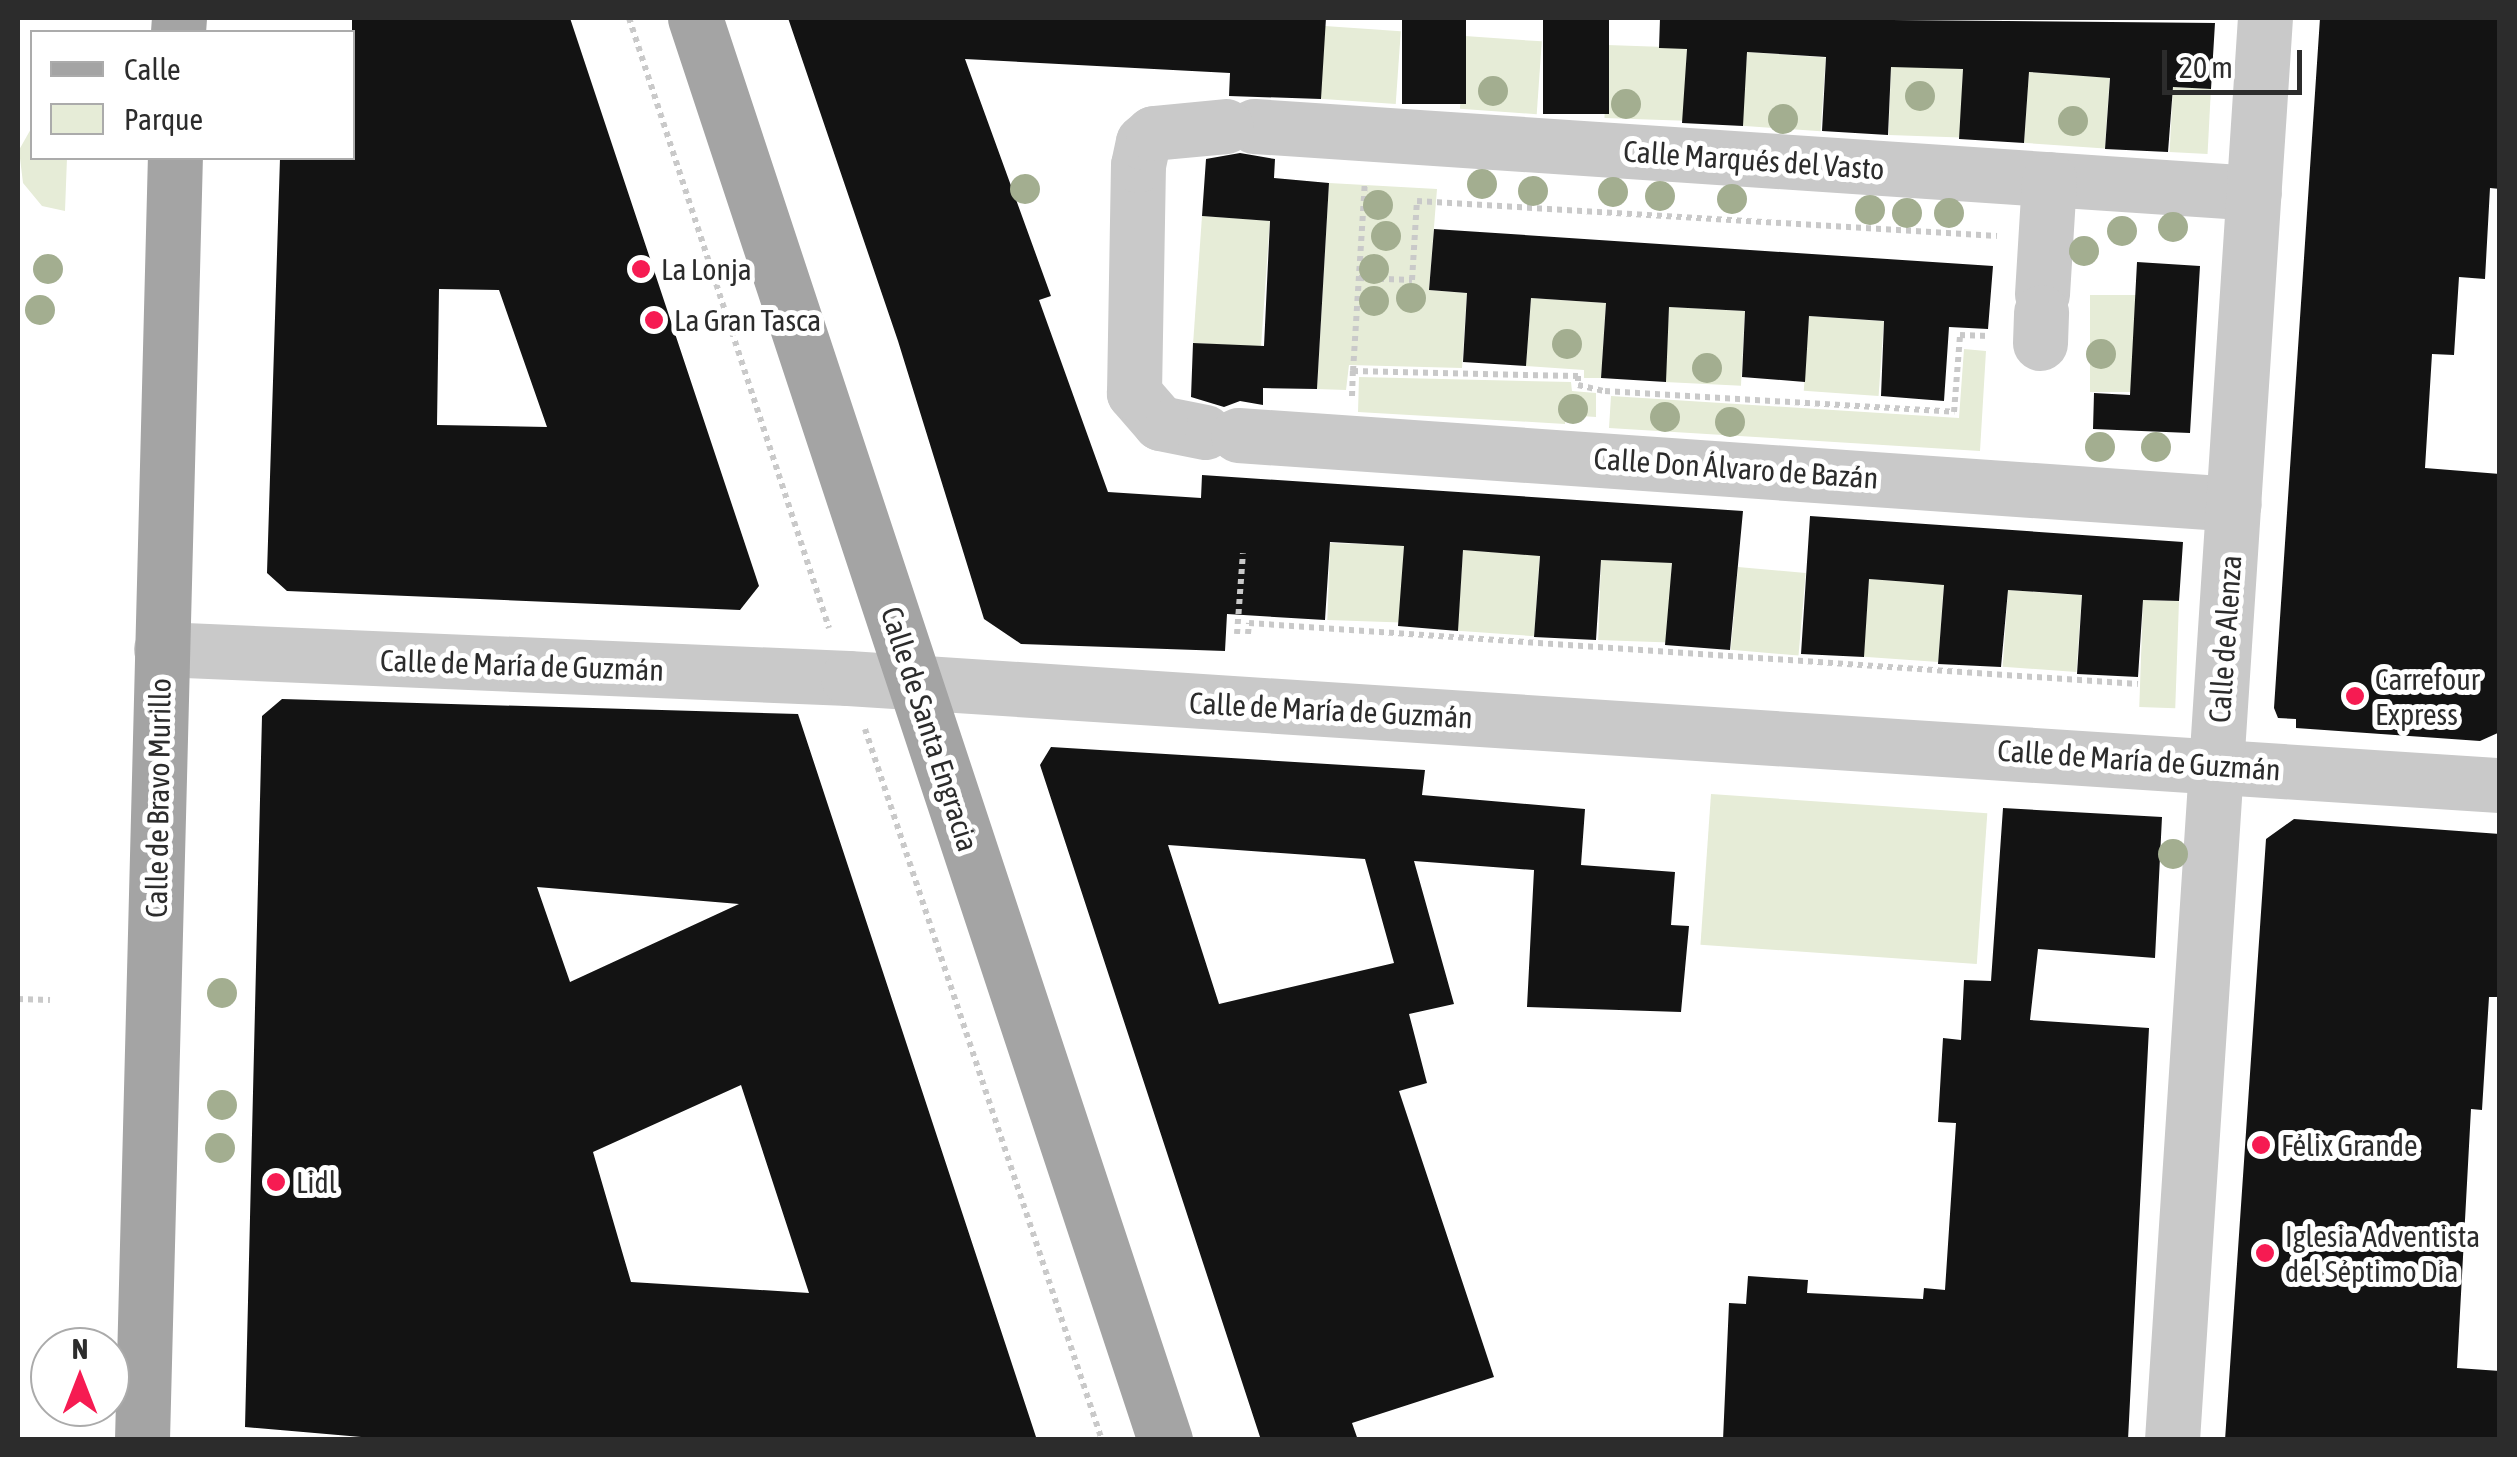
<!DOCTYPE html>
<html>
<head>
<meta charset="utf-8">
<style>
	body { margin:0 }
	#map { position:relative; width:2517px; height:1457px; overflow:hidden; background:#fff; font-family:"Asap Condensed",sans-serif }
	div>[style] { position:absolute }
	.green>* { inset:0; background:#e6ecd7; transform-origin:0 0 }
	.building>* { inset:0; background:#131313; transform-origin:0 0 }
	.path>* { height:6px; margin-top:-3px; transform-origin:0; background:repeating-linear-gradient(90deg,#c9c9c9 0 5px,transparent 0 10px) }
	.minor>* { height:55px; margin:-27.5px; padding:0 27.5px; transform-origin:27.5px; border-radius:27.5px; background:#c9c9c9 }
	.major>* { height:55px; margin:-27.5px; padding:0 27.5px; transform-origin:27.5px; border-radius:27.5px; background:#a4a4a4 }
	.trees>* { width:30px; height:30px; margin:-15px; border-radius:50%; background:#a3ae90 }
	.dots>* { width:28px; height:28px; translate:-50% -50%; box-sizing:border-box; border:5px solid #fff; border-radius:50% }
	span { translate:-50% -50%; white-space:nowrap; text-align:center; line-height:1.15; -webkit-text-stroke:10px #fff; paint-order:stroke }
	.street-label { font-size:30px; color:#2c2c2c }
	.poi-label { font-size:30px; color:#2c2c2c }
	.left { translate:0 -50%; text-align:left }
	.frame { position:absolute; inset:0; border:20px solid #2c2c2c; pointer-events:none }
	.legend { position:absolute; left:30px; top:30px; width:325px; height:130px; box-sizing:border-box; background:#fff; border:2px solid #ababab; margin:0; padding:12px 18px; list-style:none; font-size:30px; color:#2c2c2c }
	.legend li { display:flex; align-items:center; gap:20px; height:50px }
	.legend b { width:50px; border:2px solid #ababab }
	.north { position:absolute; left:30px; top:1327px; width:100px; height:100px; box-sizing:border-box; background:#fff; border:2px solid #ababab; border-radius:50%; rotate:0deg; font-size:28px; font-weight:700; line-height:40px; text-align:center; color:#2c2c2c }
	.north::after { content:''; display:block; margin:auto; width:35px; height:45px; background:#f61b52; clip-path:polygon(50% 0,100% 100%,50% 72%,0 100%) }
	.scale { position:absolute; left:2162px; top:50px; width:140px; height:45px; box-sizing:border-box; border:5px solid #2c2c2c; border-top:0; padding-left:12px; font-size:30px; line-height:35px; white-space:nowrap; color:#2c2c2c; -webkit-text-stroke:8px #fff; paint-order:stroke }
</style>
</head>
<body>
<div id="map">
	<div class="green">
		<i style="left:1325px;top:26px;width:76px;height:73px;rotate:4deg"></i>
		<i style="left:1465px;top:36px;width:77px;height:73px;rotate:4deg"></i>
		<i style="left:1607px;top:45px;width:80px;height:73px;rotate:2deg"></i>
		<i style="left:1747px;top:52px;width:79px;height:74px;rotate:4deg"></i>
		<i style="left:1891px;top:66px;width:72px;height:69px;rotate:2deg"></i>
		<i style="left:2029px;top:72px;width:81px;height:71px;rotate:4deg"></i>
		<i style="left:2173px;top:87px;width:38px;height:65px;rotate:3deg"></i>
		<i style="clip-path:polygon(32px 127px,32px 158px,67px 158px,65px 211px,42px 206px,23px 183px,19px 150px)"></i>
		<i style="clip-path:polygon(1329px 183px,1437px 189px,1429px 290px,1467px 293px,1462px 368px,1349px 365px,1346px 390px,1317px 389px)"></i>
		<i style="left:1202px;top:216px;width:68px;height:127px;rotate:4deg"></i>
		<i style="left:2090px;top:295px;width:46px;height:97px"></i>
		<i style="clip-path:polygon(1531px 298px,1606px 303px,1601px 378px,1584px 378px,1584px 370px,1526px 366px)"></i>
		<i style="left:1669px;top:307px;width:76px;height:75px;rotate:3deg"></i>
		<i style="left:1809px;top:316px;width:75px;height:75px;rotate:4deg"></i>
		<i style="clip-path:polygon(1964px 349px,1986px 351px,1980px 451px,1609px 428px,1611px 396px,1959px 418px)"></i>
		<i style="clip-path:polygon(1359px 377px,1571px 382px,1572px 391px,1596px 393px,1596px 417px,1566px 415px,1565px 424px,1358px 412px)"></i>
		<i style="left:1330px;top:543px;width:74px;height:77px;rotate:2deg"></i>
		<i style="left:1463px;top:550px;width:77px;height:81px;rotate:4deg"></i>
		<i style="left:1601px;top:560px;width:71px;height:80px;rotate:2deg"></i>
		<i style="left:1738px;top:567px;width:68px;height:83px;rotate:5deg"></i>
		<i style="left:1869px;top:579px;width:75px;height:78px;rotate:4deg"></i>
		<i style="left:2008px;top:590px;width:74px;height:77px;rotate:4deg"></i>
		<i style="left:2143px;top:600px;width:36px;height:107px;rotate:2deg"></i>
		<i style="left:1711px;top:794px;width:277px;height:151px;rotate:4deg"></i>
	</div>
	<div class="building">
		<i style="clip-path:polygon(evenodd,352px 18px,570px 18px,759px 586px,740px 610px,287px 591px,267px 573px,280px 158px,352px 158px,352px 18px,439px 289px,499px 290px,547px 427px,437px 425px,439px 289px)"></i>
		<i style="clip-path:polygon(788px 18px,1326px 18px,1321px 99px,1229px 96px,1230px 73px,965px 59px,1051px 296px,1039px 300px,1108px 492px,1201px 498px,1202px 475px,1743px 511px,1730px 650px,1665px 645px,1672px 563px,1601px 560px,1596px 640px,1534px 637px,1540px 556px,1463px 550px,1458px 631px,1398px 626px,1404px 546px,1330px 542px,1325px 620px,1227px 614px,1225px 651px,1021px 644px,984px 619px,898px 341px)"></i>
		<i style="left:1402px;top:18px;width:64px;height:86px"></i>
		<i style="left:1543px;top:18px;width:66px;height:96px"></i>
		<i style="clip-path:polygon(1660px 18px,2215px 23px,2211px 89px,2173px 87px,2168px 152px,2105px 149px,2110px 78px,2070px 75px,2029px 72px,2024px 143px,1959px 139px,1963px 69px,1891px 67px,1888px 135px,1822px 131px,1826px 57px,1747px 52px,1743px 126px,1682px 123px,1687px 49px,1659px 48px)"></i>
		<i style="clip-path:polygon(2320px 18px,2500px 18px,2500px 189px,2490px 188px,2485px 279px,2459px 277px,2454px 355px,2432px 354px,2425px 468px,2500px 474px,2500px 732px,2480px 741px,2296px 728px,2296px 719px,2278px 718px,2274px 708px)"></i>
		<i style="clip-path:polygon(1240px 153px,1275px 159px,1274px 178px,1329px 183px,1317px 389px,1263px 388px,1263px 405px,1240px 401px,1224px 407px,1191px 397px,1193px 343px,1264px 346px,1270px 221px,1202px 216px,1206px 159px)"></i>
		<i style="clip-path:polygon(1434px 229px,1993px 266px,1988px 329px,1949px 327px,1944px 401px,1881px 396px,1884px 321px,1809px 316px,1805px 382px,1742px 377px,1745px 311px,1669px 307px,1666px 382px,1601px 378px,1606px 303px,1531px 298px,1526px 366px,1463px 362px,1467px 293px,1429px 290px)"></i>
		<i style="clip-path:polygon(2137px 262px,2200px 266px,2190px 433px,2093px 429px,2094px 393px,2130px 395px)"></i>
		<i style="clip-path:polygon(1810px 516px,2183px 542px,2179px 601px,2143px 600px,2138px 677px,2077px 674px,2082px 595px,2008px 590px,2001px 667px,1938px 664px,1944px 585px,1909px 582px,1869px 579px,1864px 657px,1801px 654px)"></i>
		<i style="clip-path:polygon(evenodd,282px 699px,798px 714px,1037px 1440px,396px 1440px,245px 1427px,262px 716px,282px 699px,537px 887px,739px 904px,570px 982px,537px 887px,282px 699px,741px 1085px,809px 1293px,631px 1282px,593px 1152px,741px 1085px)"></i>
		<i style="clip-path:polygon(evenodd,1051px 747px,1425px 770px,1422px 795px,1585px 809px,1581px 865px,1675px 872px,1671px 925px,1689px 926px,1681px 1012px,1527px 1007px,1534px 870px,1414px 861px,1454px 1004px,1409px 1014px,1427px 1083px,1399px 1091px,1494px 1377px,1352px 1423px,1358px 1440px,1261px 1440px,1040px 765px,1051px 747px,1168px 845px,1365px 859px,1394px 963px,1219px 1004px,1168px 845px)"></i>
		<i style="clip-path:polygon(2003px 808px,2162px 817px,2155px 958px,2038px 949px,2030px 1020px,2149px 1028px,2128px 1440px,1723px 1440px,1729px 1303px,1746px 1304px,1748px 1276px,1808px 1280px,1807px 1293px,1923px 1299px,1924px 1288px,1945px 1290px,1956px 1123px,1938px 1122px,1943px 1038px,1961px 1040px,1964px 980px,1991px 981px)"></i>
		<i style="clip-path:polygon(2294px 819px,2500px 834px,2500px 997px,2489px 997px,2482px 1110px,2471px 1109px,2457px 1368px,2500px 1371px,2500px 1440px,2225px 1440px,2266px 839px)"></i>
	</div>
	<div class="path">
		<i style="left:629px;top:18px;width:642px;rotate:71.85deg"></i>
		<i style="left:1359px;top:278px;width:53px;rotate:2.2deg"></i>
		<i style="left:1412px;top:280px;width:79px;rotate:-86.4deg"></i>
		<i style="left:1417px;top:201px;width:581px;rotate:3.45deg"></i>
		<i style="left:1353px;top:371px;width:189px;rotate:-86.4deg"></i>
		<i style="left:1352px;top:396px;width:25px;rotate:-88deg"></i>
		<i style="left:1353px;top:371px;width:225px;rotate:1.3deg"></i>
		<i style="left:1578px;top:376px;width:9px;rotate:90deg"></i>
		<i style="left:1578px;top:385px;width:28px;rotate:13deg"></i>
		<i style="left:1605px;top:391px;width:350px;rotate:3.4deg"></i>
		<i style="left:1954px;top:412px;width:77px;rotate:-85.5deg"></i>
		<i style="left:1960px;top:335px;width:29px;rotate:2deg"></i>
		<i style="left:1237px;top:634px;width:81px;rotate:-85.8deg"></i>
		<i style="left:1248px;top:634px;width:11px;rotate:-85deg"></i>
		<i style="left:1249px;top:623px;width:891px;rotate:3.93deg"></i>
		<i style="left:865px;top:729px;width:749px;rotate:71.57deg"></i>
		<i style="left:18px;top:999px;width:32px;rotate:2deg"></i>
	</div>
	<div class="minor">
		<i style="left:1254px;top:126px;width:1002px;rotate:3.83deg"></i>
		<i style="left:2042px;top:294px;width:115px;rotate:-86.5deg"></i>
		<i style="left:2040px;top:343px;width:31px;rotate:-88deg"></i>
		<i style="left:1205px;top:432px;width:46px;rotate:-168.7deg"></i>
		<i style="left:1160px;top:423px;width:40px;rotate:-131deg"></i>
		<i style="left:1134px;top:393px;width:228px;rotate:-89deg"></i>
		<i style="left:1138px;top:165px;width:24px;rotate:-78deg"></i>
		<i style="left:1143px;top:142px;width:13px;rotate:-42deg"></i>
		<i style="left:1153px;top:133px;width:73px;rotate:-5.5deg"></i>
		<i style="left:1238px;top:435px;width:998px;rotate:3.96deg"></i>
		<i style="left:161px;top:649px;width:688px;rotate:2.42deg"></i>
		<i style="left:848px;top:678px;width:1655px;rotate:3.71deg"></i>
		<i style="left:2172px;top:1440px;width:1425px;rotate:-86.26deg"></i>
	</div>
	<div class="major">
		<i style="left:695px;top:18px;width:1498px;rotate:71.71deg"></i>
		<i style="left:178px;top:32px;width:14px;rotate:-86deg"></i>
		<i style="left:142px;top:1440px;width:1282px;rotate:-88.53deg"></i>
	</div>
	<div class="trees">
		<i style="left:1493px;top:91px"></i>
		<i style="left:1920px;top:96px"></i>
		<i style="left:1626px;top:104px"></i>
		<i style="left:1783px;top:119px"></i>
		<i style="left:2073px;top:121px"></i>
		<i style="left:1482px;top:184px"></i>
		<i style="left:1025px;top:189px"></i>
		<i style="left:1533px;top:191px"></i>
		<i style="left:1613px;top:192px"></i>
		<i style="left:1660px;top:196px"></i>
		<i style="left:1732px;top:199px"></i>
		<i style="left:1378px;top:205px"></i>
		<i style="left:1870px;top:210px"></i>
		<i style="left:1907px;top:213px"></i>
		<i style="left:1949px;top:213px"></i>
		<i style="left:2173px;top:227px"></i>
		<i style="left:2122px;top:231px"></i>
		<i style="left:1386px;top:236px"></i>
		<i style="left:2084px;top:251px"></i>
		<i style="left:48px;top:269px"></i>
		<i style="left:1374px;top:269px"></i>
		<i style="left:1411px;top:298px"></i>
		<i style="left:1374px;top:301px"></i>
		<i style="left:40px;top:310px"></i>
		<i style="left:1567px;top:344px"></i>
		<i style="left:2101px;top:354px"></i>
		<i style="left:1707px;top:368px"></i>
		<i style="left:1573px;top:409px"></i>
		<i style="left:1665px;top:417px"></i>
		<i style="left:1730px;top:422px"></i>
		<i style="left:2100px;top:447px"></i>
		<i style="left:2156px;top:447px"></i>
		<i style="left:2173px;top:854px"></i>
		<i style="left:222px;top:993px"></i>
		<i style="left:222px;top:1105px"></i>
		<i style="left:220px;top:1148px"></i>
	</div>
	<div class="dots">
		<i style="left:641px;top:269px;background:#f61b52"></i>
		<i style="left:654px;top:320px;background:#f61b52"></i>
		<i style="left:2355px;top:696px;background:#f61b52"></i>
		<i style="left:2261px;top:1145px;background:#f61b52"></i>
		<i style="left:276px;top:1182px;background:#f61b52"></i>
		<i style="left:2265px;top:1253px;background:#f61b52"></i>
	</div>
	<div class="street-label">
		<span style="left:1754px;top:160px;rotate:4deg">Calle Marqués del Vasto</span>
		<span style="left:1736px;top:468px;rotate:4deg">Calle Don Álvaro de Bazán</span>
		<span style="left:2225px;top:639px;rotate:-86deg">Calle de Alenza</span>
		<span style="left:522px;top:665px;rotate:2deg">Calle de María de Guzmán</span>
		<span style="left:1331px;top:710px;rotate:3deg">Calle de María de Guzmán</span>
		<span style="left:930px;top:729px;rotate:72deg">Calle de Santa Engracia</span>
		<span style="left:2139px;top:760px;rotate:4deg">Calle de María de Guzmán</span>
		<span style="left:158px;top:798px;rotate:-89deg">Calle de Bravo Murillo</span>
	</div>
	<div class="poi-label">
		<span class="left" style="left:661px;top:269px">La Lonja</span>
		<span class="left" style="left:674px;top:320px">La Gran Tasca</span>
		<span class="left" style="left:2375px;top:696px">Carrefour<br>Express</span>
		<span class="left" style="left:2281px;top:1145px">Félix Grande</span>
		<span class="left" style="left:296px;top:1182px">Lidl</span>
		<span class="left" style="left:2285px;top:1253px">Iglesia Adventista<br>del Séptimo Día</span>
	</div>
	<div class="frame"></div>
	<ul class="legend">
	<li><b style="height:12px;background:#a4a4a4"></b>Calle</li>
	<li><b style="height:28px;background:#e6ecd7"></b>Parque</li>
	</ul>
	<div class="north">N</div>
	<div class="scale">20 m</div>
</div>
</body>
</html>
